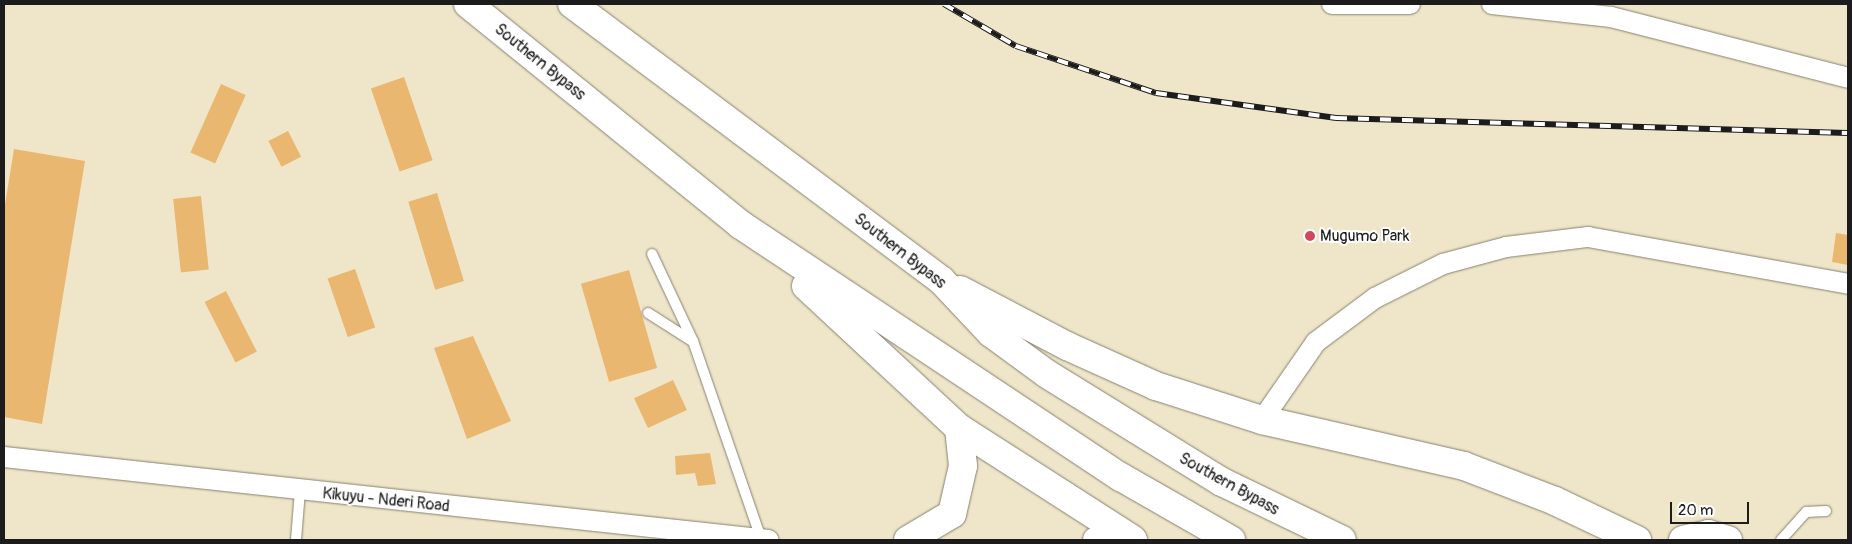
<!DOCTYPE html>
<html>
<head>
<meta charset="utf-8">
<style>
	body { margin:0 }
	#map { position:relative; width:1852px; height:544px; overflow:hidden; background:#efe6c9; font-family:Pangolin,sans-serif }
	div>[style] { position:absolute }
	.building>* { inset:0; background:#e9b76f; transform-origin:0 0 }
	.roads { filter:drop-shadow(0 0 1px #868172) drop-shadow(0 0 1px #868172) }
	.service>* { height:10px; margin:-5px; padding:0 5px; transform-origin:5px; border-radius:5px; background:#fff }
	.minor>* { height:20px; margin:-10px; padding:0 10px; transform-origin:10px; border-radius:10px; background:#fff }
	.tertiary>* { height:26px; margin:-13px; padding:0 13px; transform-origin:13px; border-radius:13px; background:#fff }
	.secondary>* { height:28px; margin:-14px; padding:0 14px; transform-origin:14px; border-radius:14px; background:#fff }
	.trunk>* { height:28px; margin:-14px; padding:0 14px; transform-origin:14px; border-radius:14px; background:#fff }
	.rail>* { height:5.5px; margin-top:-2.75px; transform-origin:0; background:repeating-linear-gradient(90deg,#fff 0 11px,#1c1c1c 0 22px); box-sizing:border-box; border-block:1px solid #1c1c1c }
	.dots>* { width:14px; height:14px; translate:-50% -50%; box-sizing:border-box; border:2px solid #fff; border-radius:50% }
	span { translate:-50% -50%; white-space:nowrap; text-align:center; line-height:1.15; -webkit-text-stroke:4px #fff; paint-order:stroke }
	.street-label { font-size:16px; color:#1c1c1c }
	.poi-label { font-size:16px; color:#1c1c1c }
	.left { translate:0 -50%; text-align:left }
	.frame { position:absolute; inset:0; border:5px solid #1c1c1c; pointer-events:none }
	.scale { position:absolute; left:1670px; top:502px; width:79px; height:22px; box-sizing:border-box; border:2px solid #1c1c1c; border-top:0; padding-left:6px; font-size:15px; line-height:18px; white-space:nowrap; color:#1c1c1c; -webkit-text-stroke:4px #fff; paint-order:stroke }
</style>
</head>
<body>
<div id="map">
	<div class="building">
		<i style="left:404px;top:77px;width:88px;height:35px;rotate:71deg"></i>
		<i style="left:221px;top:84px;width:27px;height:75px;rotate:24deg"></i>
		<i style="left:288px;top:131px;width:29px;height:22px;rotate:63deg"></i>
		<i style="clip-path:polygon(14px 149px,85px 161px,42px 424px,4px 417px,4px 211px)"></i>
		<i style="left:437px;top:193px;width:92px;height:30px;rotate:73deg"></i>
		<i style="left:201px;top:196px;width:74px;height:28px;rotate:84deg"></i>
		<i style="clip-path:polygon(1836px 233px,1848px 235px,1848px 265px,1832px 262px)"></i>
		<i style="left:355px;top:269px;width:62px;height:29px;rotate:71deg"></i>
		<i style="left:629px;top:270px;width:102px;height:50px;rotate:74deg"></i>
		<i style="left:226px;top:291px;width:68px;height:24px;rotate:63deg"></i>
		<i style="clip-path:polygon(473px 336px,511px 421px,467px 439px,434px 348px)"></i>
		<i style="left:673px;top:380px;width:33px;height:43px;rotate:65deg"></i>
		<i style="clip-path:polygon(710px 453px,716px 484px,698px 486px,695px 473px,676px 475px,675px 456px)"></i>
	</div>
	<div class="roads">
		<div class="service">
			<i style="left:652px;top:254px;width:96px;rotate:64.8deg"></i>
			<i style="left:693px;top:341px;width:209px;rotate:71deg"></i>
			<i style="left:648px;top:313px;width:52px;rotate:32.5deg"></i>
			<i style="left:296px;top:540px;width:50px;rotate:-85.4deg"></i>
			<i style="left:1781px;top:540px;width:38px;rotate:-48deg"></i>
			<i style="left:1806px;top:512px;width:20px;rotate:-3deg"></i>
		</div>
		<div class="minor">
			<i style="left:1332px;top:4px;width:78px"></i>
			<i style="left:1492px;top:4px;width:120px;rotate:6.2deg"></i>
			<i style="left:1611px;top:17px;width:245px;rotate:14.4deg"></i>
			<i style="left:1262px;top:420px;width:95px;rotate:-55.3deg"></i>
			<i style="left:1316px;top:342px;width:74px;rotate:-36.7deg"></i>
			<i style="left:1375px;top:298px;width:76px;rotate:-26.6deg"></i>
			<i style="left:1443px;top:264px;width:65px;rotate:-15.1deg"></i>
			<i style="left:1506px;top:247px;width:83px;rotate:-7deg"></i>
			<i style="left:1588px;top:237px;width:264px;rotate:10.2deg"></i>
			<i style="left:4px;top:457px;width:769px;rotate:6.19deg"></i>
		</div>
		<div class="tertiary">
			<i style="left:1096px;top:540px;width:38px"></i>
		</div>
		<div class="secondary">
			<i style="left:1262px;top:420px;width:207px;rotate:12.8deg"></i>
			<i style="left:1464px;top:466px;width:97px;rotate:21deg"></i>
			<i style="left:1555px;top:501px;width:91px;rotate:25.4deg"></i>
			<i style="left:1683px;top:540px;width:26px;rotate:-13deg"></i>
			<i style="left:1708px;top:534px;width:21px;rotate:17deg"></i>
		</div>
		<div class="trunk">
			<i style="left:468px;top:4px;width:351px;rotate:39deg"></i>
			<i style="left:741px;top:225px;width:456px;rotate:33.6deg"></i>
			<i style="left:1121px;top:477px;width:127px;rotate:29.8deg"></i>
			<i style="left:572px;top:4px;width:461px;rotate:36.8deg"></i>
			<i style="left:941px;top:280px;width:73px;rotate:46.7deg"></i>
			<i style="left:991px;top:333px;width:69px;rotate:36.2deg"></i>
			<i style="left:1047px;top:374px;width:206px;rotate:31.7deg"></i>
			<i style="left:1222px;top:482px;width:133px;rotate:25.8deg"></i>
			<i style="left:806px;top:286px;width:209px;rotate:42.9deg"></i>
			<i style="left:959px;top:428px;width:206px;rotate:32.7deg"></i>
			<i style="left:960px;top:290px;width:121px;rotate:27.6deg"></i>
			<i style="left:1067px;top:346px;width:98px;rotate:24.2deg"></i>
			<i style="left:1156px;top:386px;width:111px;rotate:17.8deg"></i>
			<i style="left:908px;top:540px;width:51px;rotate:-30.6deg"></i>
			<i style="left:952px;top:514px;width:49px;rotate:-77.1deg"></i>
			<i style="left:963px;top:466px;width:38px;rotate:-96deg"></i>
		</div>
	</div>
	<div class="rail">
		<i style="left:944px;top:4px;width:83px;rotate:30.3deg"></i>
		<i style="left:1016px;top:46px;width:148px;rotate:18.6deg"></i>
		<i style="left:1156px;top:93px;width:182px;rotate:7.9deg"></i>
		<i style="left:1336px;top:118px;width:512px;rotate:1.68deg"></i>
	</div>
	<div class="dots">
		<i style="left:1310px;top:236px;background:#d1495b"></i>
	</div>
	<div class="street-label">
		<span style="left:540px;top:62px;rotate:39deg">Southern Bypass</span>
		<span style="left:900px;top:251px;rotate:38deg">Southern Bypass</span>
		<span style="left:1229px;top:484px;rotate:29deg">Southern Bypass</span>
		<span style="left:386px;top:500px;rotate:6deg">Kikuyu - Nderi Road</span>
	</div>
	<div class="poi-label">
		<span class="left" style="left:1320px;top:236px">Mugumo Park</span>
	</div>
	<div class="frame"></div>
	<div class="scale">20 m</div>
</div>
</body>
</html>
